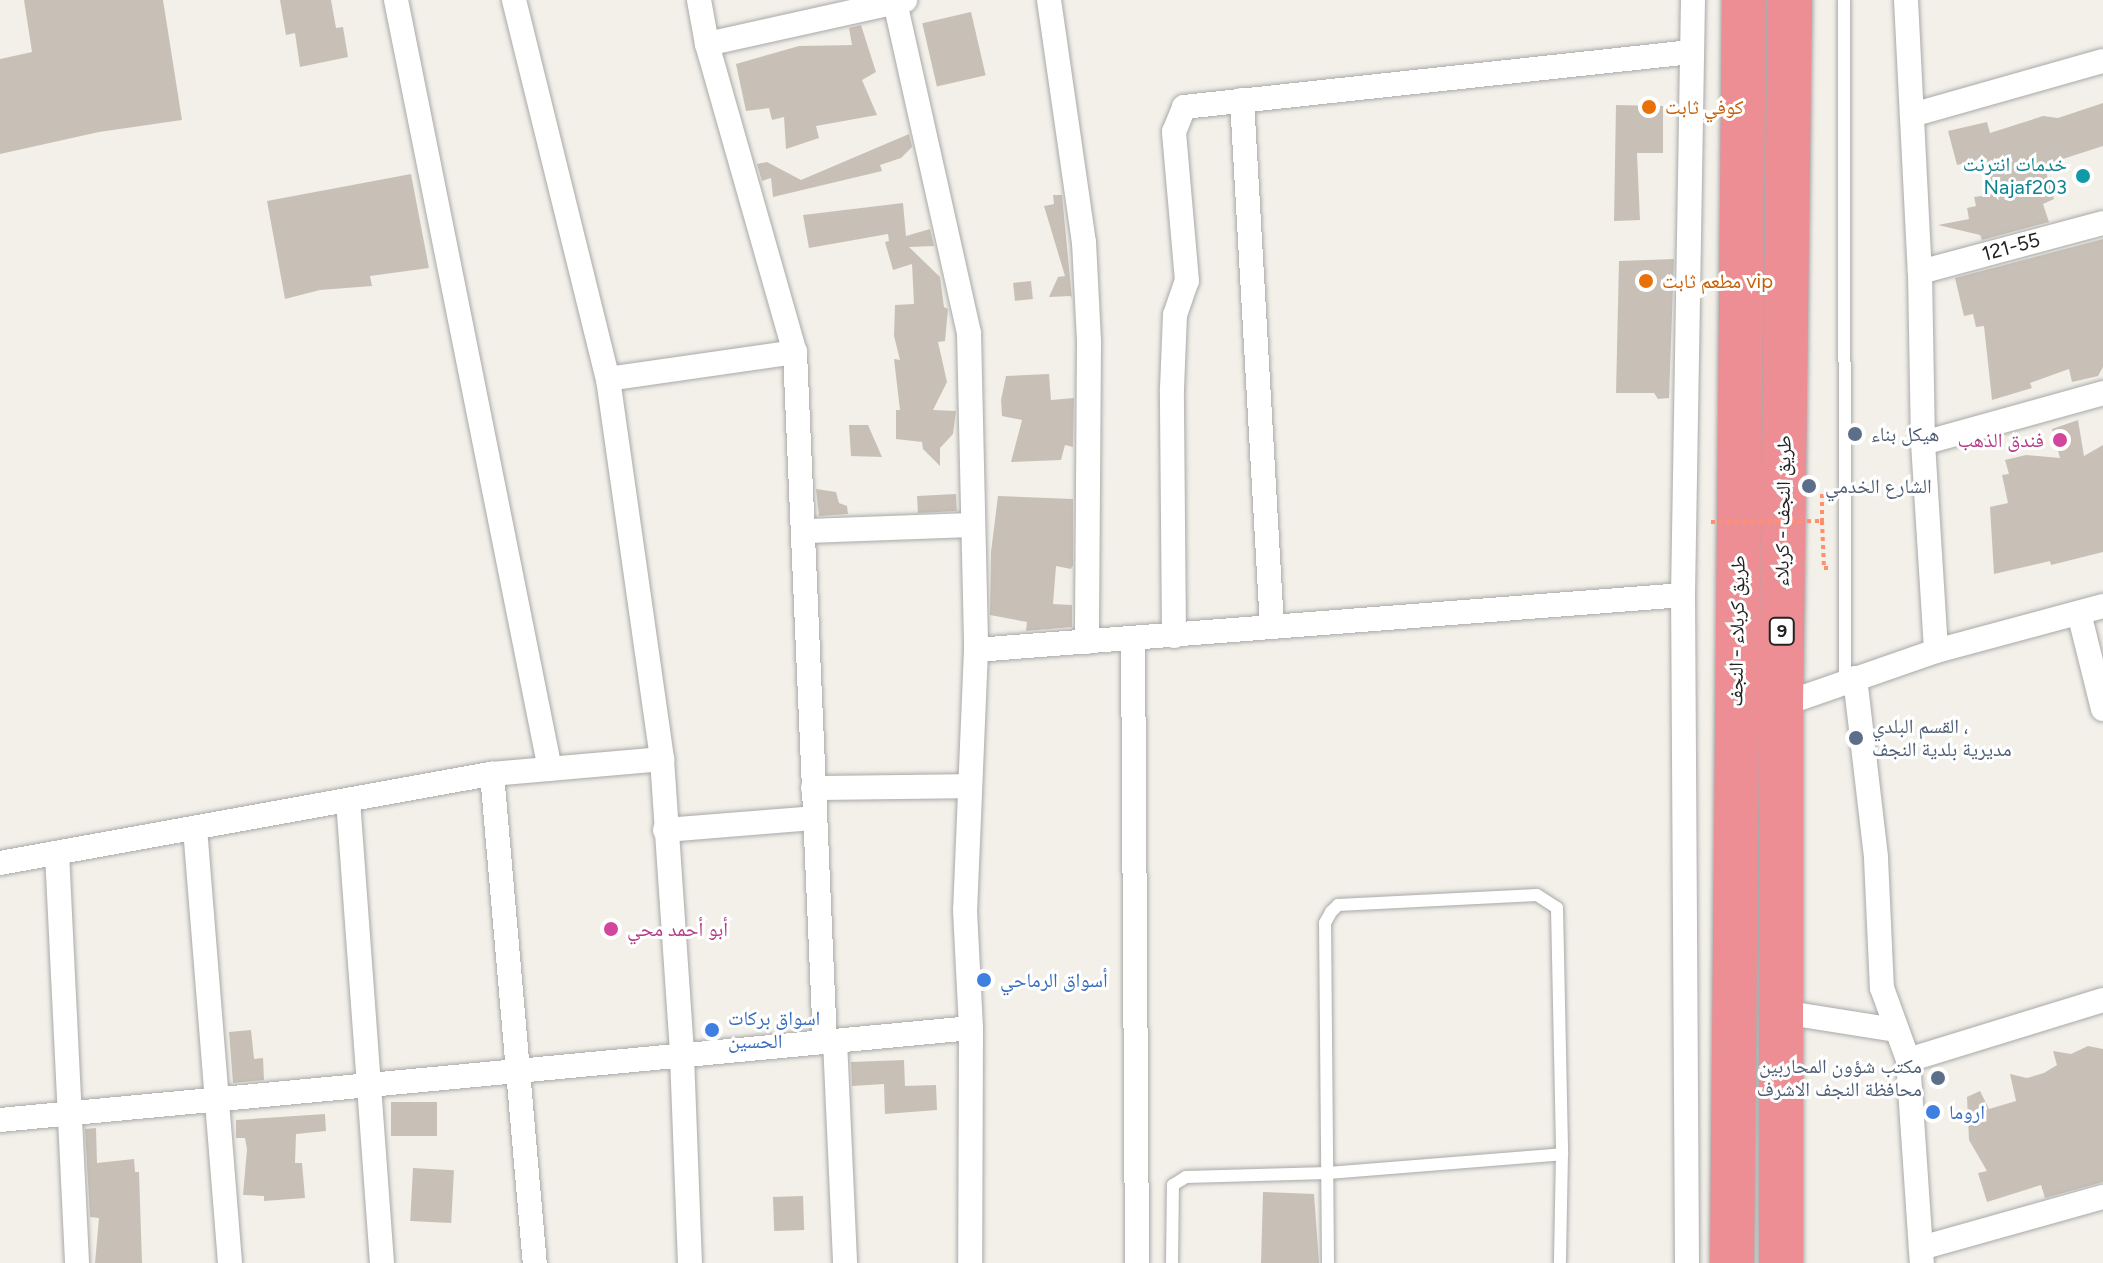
<!DOCTYPE html>
<html>
<head>
<meta charset="utf-8">
<style>
	body { margin:0 }
	#map { position:relative; width:2103px; height:1263px; overflow:hidden; background:#f2f0e9; font-family:Figtree,"Noto Naskh Arabic",sans-serif }
	div>[style] { position:absolute }
	.building>* { inset:0; background:#c8c0b7; transform-origin:0 0 }
	.path>* { height:4px; margin-top:-2px; transform-origin:0; background:repeating-linear-gradient(90deg,#ff8f6d 0 4px,transparent 0 8px) }
	.roads { filter:drop-shadow(0 0 2px #a9a9a9) drop-shadow(0 0 2px #a9a9a9) }
	.lane>* { height:12px; margin:-6px; padding:0 6px; transform-origin:6px; border-radius:6px; background:#fff }
	.street>* { height:24px; margin:-12px; padding:0 12px; transform-origin:12px; border-radius:12px; background:#fff }
	.highway>* { height:44px; margin:-22px; padding:0 22px; transform-origin:22px; border-radius:22px; background:#ec8e93 }
	.path-bridge>* { height:4px; margin-top:-2px; transform-origin:0; background:repeating-linear-gradient(90deg,#ff8f6d 0 4px,transparent 0 8px) }
	.dots>* { width:22px; height:22px; translate:-50% -50%; box-sizing:border-box; border:4px solid #fff; border-radius:50% }
	span { translate:-50% -50%; white-space:nowrap; text-align:center; line-height:1.15; -webkit-text-stroke:6px #fff; paint-order:stroke }
	.shield-label span { padding:2px 6px; background:#fff; border:2px solid; border-radius:6px; -webkit-text-stroke-width:0 }
	.shield-label { font-size:18px; color:#222; font-weight:700 }
	.food-label { font-size:20px; color:#c56008 }
	.left { translate:0 -50%; text-align:left }
	.culture-label { font-size:20px; color:#0d838f }
	.right { translate:-100% -50%; text-align:right }
	.street-label { font-size:20px; color:#222 }
	.service-label { font-size:20px; color:#4e5e75 }
	.hotel-label { font-size:20px; color:#b23c85 }
	.shop-label { font-size:20px; color:#366cbe }
</style>
</head>
<body>
<div id="map">
	<div class="building">
		<i style="clip-path:polygon(24px 0,163px 0,182px 120px,99px 132px,0 154px,0 59px,32px 52px)"></i>
		<i style="clip-path:polygon(280px 0,331px 0,336px 28px,343px 27px,348px 57px,300px 67px,295px 33px,286px 35px)"></i>
		<i style="left:971px;top:12px;width:65px;height:50px;rotate:77deg"></i>
		<i style="clip-path:polygon(861px 25px,876px 72px,862px 80px,877px 115px,816px 126px,819px 138px,786px 149px,784px 117px,772px 120px,769px 108px,746px 111px,736px 64px,799px 46px,852px 45px,849px 28px)"></i>
		<i style="clip-path:polygon(2103px 103px,2103px 146px,2044px 165px,2054px 199px,2043px 204px,2049px 222px,1982px 240px,1980px 235px,1938px 225px,1969px 219px,1967px 208px,1976px 206px,1974px 197px,1994px 194px,1986px 158px,1957px 165px,1948px 131px,1987px 122px,1990px 133px,2043px 116px,2058px 118px)"></i>
		<i style="clip-path:polygon(1616px 105px,1663px 106px,1663px 153px,1637px 153px,1640px 220px,1614px 221px)"></i>
		<i style="clip-path:polygon(909px 134px,912px 147px,901px 158px,880px 165px,882px 171px,773px 197px,771px 178px,762px 181px,757px 164px,767px 162px,801px 180px)"></i>
		<i style="clip-path:polygon(411px 174px,429px 268px,370px 276px,372px 286px,320px 290px,285px 299px,267px 201px)"></i>
		<i style="clip-path:polygon(1053px 195px,1062px 195px,1072px 299px,1071px 296px,1049px 297px,1058px 277px,1065px 276px,1044px 206px,1054px 204px)"></i>
		<i style="clip-path:polygon(903px 203px,906px 236px,930px 229px,934px 246px,909px 247px,940px 277px,944px 307px,948px 309px,945px 341px,938px 342px,947px 382px,933px 410px,956px 411px,953px 434px,940px 448px,940px 466px,923px 449px,922px 442px,896px 439px,896px 410px,900px 410px,894px 359px,900px 360px,894px 336px,895px 305px,914px 304px,912px 264px,893px 270px,885px 242px,889px 241px,888px 234px,809px 248px,803px 215px)"></i>
		<i style="clip-path:polygon(2103px 239px,2103px 367px,2098px 376px,2072px 382px,2069px 369px,2030px 383px,2032px 388px,1992px 400px,1984px 326px,1976px 327px,1973px 314px,1964px 316px,1955px 278px)"></i>
		<i style="clip-path:polygon(1674px 259px,1669px 398px,1658px 399px,1654px 393px,1616px 393px,1619px 261px)"></i>
		<i style="left:1031px;top:281px;width:18px;height:18px;rotate:84deg"></i>
		<i style="clip-path:polygon(1049px 374px,1051px 400px,1074px 398px,1073px 447px,1065px 445px,1061px 460px,1011px 462px,1022px 420px,1002px 416px,1001px 400px,1006px 376px)"></i>
		<i style="clip-path:polygon(2078px 420px,2084px 456px,2103px 445px,2103px 552px,2051px 565px,2050px 561px,1994px 574px,1990px 507px,2008px 503px,2002px 475px,2009px 474px,2005px 460px,2026px 455px,2060px 458px,2052px 429px)"></i>
		<i style="clip-path:polygon(849px 425px,868px 425px,882px 457px,851px 456px)"></i>
		<i style="clip-path:polygon(816px 489px,836px 492px,839px 503px,847px 506px,848px 514px,819px 516px)"></i>
		<i style="left:956px;top:494px;width:17px;height:39px;rotate:87deg"></i>
		<i style="clip-path:polygon(998px 496px,1073px 499px,1073px 565px,1071px 569px,1056px 566px,1053px 604px,1072px 605px,1072px 627px,1026px 631px,1027px 622px,990px 615px,991px 552px)"></i>
		<i style="clip-path:polygon(251px 1030px,254px 1059px,263px 1058px,264px 1080px,233px 1083px,229px 1032px)"></i>
		<i style="clip-path:polygon(2088px 1046px,2103px 1049px,2103px 1182px,2045px 1198px,2041px 1185px,1987px 1202px,1978px 1173px,1987px 1171px,1969px 1140px,1967px 1097px,1980px 1091px,1989px 1109px,2016px 1101px,2010px 1074px,2027px 1078px,2044px 1073px,2057px 1065px,2053px 1051px,2071px 1054px)"></i>
		<i style="clip-path:polygon(904px 1060px,905px 1086px,936px 1085px,937px 1110px,885px 1114px,884px 1084px,852px 1086px,851px 1062px)"></i>
		<i style="left:391px;top:1102px;width:46px;height:34px"></i>
		<i style="clip-path:polygon(325px 1114px,326px 1131px,296px 1134px,295px 1163px,302px 1163px,305px 1198px,264px 1201px,264px 1196px,243px 1195px,247px 1149px,245px 1138px,236px 1138px,236px 1120px)"></i>
		<i style="clip-path:polygon(96px 1128px,97px 1163px,134px 1159px,135px 1172px,139px 1172px,142px 1263px,95px 1263px,99px 1218px,90px 1217px,85px 1129px)"></i>
		<i style="left:413px;top:1168px;width:41px;height:53px;rotate:3deg"></i>
		<i style="clip-path:polygon(1263px 1192px,1314px 1194px,1319px 1263px,1261px 1263px)"></i>
		<i style="left:803px;top:1196px;width:34px;height:30px;rotate:88deg"></i>
	</div>
	<div class="path">
		<i style="left:1829px;top:494px;width:7px;rotate:180deg"></i>
		<i style="left:1822px;top:494px;width:27px;rotate:90deg"></i>
		<i style="left:1822px;top:521px;width:47px;rotate:87.6deg"></i>
		<i style="left:1824px;top:568px;width:6px"></i>
	</div>
	<div class="roads">
		<div class="lane">
			<i style="left:1844px;top:0;width:681px;rotate:89.92deg"></i>
			<i style="left:1172px;top:1263px;width:78px;rotate:-89.3deg"></i>
			<i style="left:1173px;top:1185px;width:15px;rotate:-32deg"></i>
			<i style="left:1186px;top:1177px;width:142px;rotate:-1.6deg"></i>
			<i style="left:1328px;top:1173px;width:235px;rotate:-4.6deg"></i>
			<i style="left:1328px;top:1263px;width:340px;rotate:-90.5deg"></i>
			<i style="left:1325px;top:923px;width:13px;rotate:-61deg"></i>
			<i style="left:1331px;top:912px;width:10px;rotate:-45deg"></i>
			<i style="left:1338px;top:905px;width:199px;rotate:-2.9deg"></i>
			<i style="left:1537px;top:895px;width:24px;rotate:33deg"></i>
			<i style="left:1557px;top:908px;width:246px;rotate:88.8deg"></i>
			<i style="left:1562px;top:1154px;width:109px;rotate:91.1deg"></i>
		</div>
		<div class="street">
			<i style="left:396px;top:0;width:784px;rotate:78.68deg"></i>
			<i style="left:514px;top:0;width:390px;rotate:76.1deg"></i>
			<i style="left:608px;top:379px;width:384px;rotate:81.9deg"></i>
			<i style="left:662px;top:759px;width:298px;rotate:86.1deg"></i>
			<i style="left:682px;top:1056px;width:207px;rotate:87.8deg"></i>
			<i style="left:699px;top:0;width:45px;rotate:79.7deg"></i>
			<i style="left:707px;top:44px;width:320px;rotate:74.1deg"></i>
			<i style="left:795px;top:352px;width:691px;rotate:87.51deg"></i>
			<i style="left:1049px;top:0;width:245px;rotate:81.8deg"></i>
			<i style="left:1084px;top:242px;width:100px;rotate:87.1deg"></i>
			<i style="left:1089px;top:342px;width:300px;rotate:90.4deg"></i>
			<i style="left:1906px;top:0;width:272px;rotate:87.1deg"></i>
			<i style="left:1920px;top:272px;width:171px;rotate:89deg"></i>
			<i style="left:1923px;top:443px;width:208px;rotate:86.4deg"></i>
			<i style="left:895px;top:2px;width:339px;rotate:77.4deg"></i>
			<i style="left:969px;top:333px;width:317px;rotate:88.7deg"></i>
			<i style="left:976px;top:650px;width:260px;rotate:92.4deg"></i>
			<i style="left:965px;top:910px;width:118px;rotate:87.1deg"></i>
			<i style="left:971px;top:1028px;width:235px;rotate:90.2deg"></i>
			<i style="left:707px;top:44px;width:203px;rotate:-12.5deg"></i>
			<i style="left:1242px;top:100px;width:527px;rotate:86.74deg"></i>
			<i style="left:1912px;top:115px;width:198px;rotate:-15.8deg"></i>
			<i style="left:1920px;top:272px;width:189px;rotate:-15deg"></i>
			<i style="left:608px;top:379px;width:189px;rotate:-8.2deg"></i>
			<i style="left:1923px;top:443px;width:187px;rotate:-15.5deg"></i>
			<i style="left:806px;top:531px;width:167px;rotate:-2.1deg"></i>
			<i style="left:2079px;top:613px;width:99px;rotate:76deg"></i>
			<i style="left:1174px;top:636px;width:247px;rotate:-90.5deg"></i>
			<i style="left:1172px;top:389px;width:74px;rotate:-87.7deg"></i>
			<i style="left:1175px;top:315px;width:36px;rotate:-71deg"></i>
			<i style="left:1187px;top:281px;width:150px;rotate:-95deg"></i>
			<i style="left:1174px;top:132px;width:27px;rotate:-68deg"></i>
			<i style="left:1184px;top:107px;width:510px;rotate:-6.19deg"></i>
			<i style="left:1133px;top:639px;width:624px;rotate:89.63deg"></i>
			<i style="left:976px;top:650px;width:709px;rotate:-4.45deg"></i>
			<i style="left:1855px;top:678px;width:181px;rotate:83.3deg"></i>
			<i style="left:1876px;top:858px;width:130px;rotate:87.4deg"></i>
			<i style="left:1882px;top:988px;width:77px;rotate:70.1deg"></i>
			<i style="left:1908px;top:1060px;width:203px;rotate:86.1deg"></i>
			<i style="left:1781px;top:705px;width:164px;rotate:-19.2deg"></i>
			<i style="left:1936px;top:651px;width:173px;rotate:-15.1deg"></i>
			<i style="left:492px;top:774px;width:491px;rotate:85deg"></i>
			<i style="left:813px;top:788px;width:156px;rotate:-0.7deg"></i>
			<i style="left:348px;top:800px;width:464px;rotate:85.8deg"></i>
			<i style="left:195px;top:828px;width:436px;rotate:85.4deg"></i>
			<i style="left:665px;top:830px;width:149px;rotate:-4.6deg"></i>
			<i style="left:57px;top:853px;width:410px;rotate:87.2deg"></i>
			<i style="left:0;top:863px;width:500px;rotate:-10.3deg"></i>
			<i style="left:492px;top:774px;width:171px;rotate:-5deg"></i>
			<i style="left:1782px;top:1012px;width:115px;rotate:9deg"></i>
			<i style="left:835px;top:1041px;width:222px;rotate:87.4deg"></i>
			<i style="left:1908px;top:1060px;width:204px;rotate:-17.1deg"></i>
			<i style="left:0;top:1120px;width:975px;rotate:-5.41deg"></i>
			<i style="left:1921px;top:1248px;width:189px;rotate:-15.7deg"></i>
			<i style="left:1687px;top:1263px;width:668px;rotate:-90.34deg"></i>
			<i style="left:1683px;top:595px;width:595px;rotate:-89.04deg"></i>
		</div>
		<div class="highway">
			<i style="left:1732px;top:1263px;width:1263px;rotate:-89.46deg"></i>
			<i style="left:1781px;top:1263px;width:558px;rotate:-90deg"></i>
			<i style="left:1781px;top:705px;width:705px;rotate:-89.27deg"></i>
		</div>
	</div>
	<div class="path-bridge">
		<i style="left:1711px;top:522px;width:111px;rotate:-0.5deg"></i>
	</div>
	<div class="dots">
		<i style="left:1649px;top:107px;background:#e8710a"></i>
		<i style="left:2083px;top:176px;background:#0f9aa8"></i>
		<i style="left:1646px;top:281px;background:#e8710a"></i>
		<i style="left:1855px;top:434px;background:#5c6f8a"></i>
		<i style="left:2060px;top:440px;background:#d1479c"></i>
		<i style="left:1809px;top:486px;background:#5c6f8a"></i>
		<i style="left:1856px;top:738px;background:#5c6f8a"></i>
		<i style="left:611px;top:929px;background:#d1479c"></i>
		<i style="left:984px;top:980px;background:#3f7fe0"></i>
		<i style="left:712px;top:1030px;background:#3f7fe0"></i>
		<i style="left:1938px;top:1078px;background:#5c6f8a"></i>
		<i style="left:1933px;top:1112px;background:#3f7fe0"></i>
	</div>
	<div class="shield-label">
		<span style="left:1782px;top:631px">9</span>
	</div>
	<div class="food-label">
		<span class="left" style="left:1665px;top:107px">كوفي ثابت</span>
		<span class="left" style="left:1662px;top:281px">مطعم ثابت vip</span>
	</div>
	<div class="culture-label">
		<span class="right" style="left:2067px;top:176px">خدمات انترنت<br>Najaf203</span>
	</div>
	<div class="street-label">
		<span style="left:2011px;top:247px;rotate:-15deg">121-55</span>
		<span style="left:1783px;top:511px;rotate:-89deg">طريق النجف - کربلاء</span>
		<span style="left:1737px;top:631px;rotate:-89deg">طريق کربلاء - النجف</span>
	</div>
	<div class="service-label">
		<span class="left" style="left:1871px;top:434px">هيكل بناء</span>
		<span class="left" style="left:1825px;top:486px">الشارع الخدمي</span>
		<span class="left" style="left:1872px;top:738px">القسم البلدي ،<br>مديرية بلدية النجف</span>
		<span class="right" style="left:1922px;top:1078px">مكتب شؤون المحاربين<br>محافظة النجف الاشرف</span>
	</div>
	<div class="hotel-label">
		<span class="right" style="left:2044px;top:440px">فندق الذهب</span>
		<span class="left" style="left:627px;top:929px">أبو أحمد محي</span>
	</div>
	<div class="shop-label">
		<span class="left" style="left:1000px;top:980px">أسواق الرماحي</span>
		<span class="left" style="left:728px;top:1030px">اسواق بركات<br>الحسين</span>
		<span class="left" style="left:1949px;top:1112px">اروما</span>
	</div>
</div>
</body>
</html>
